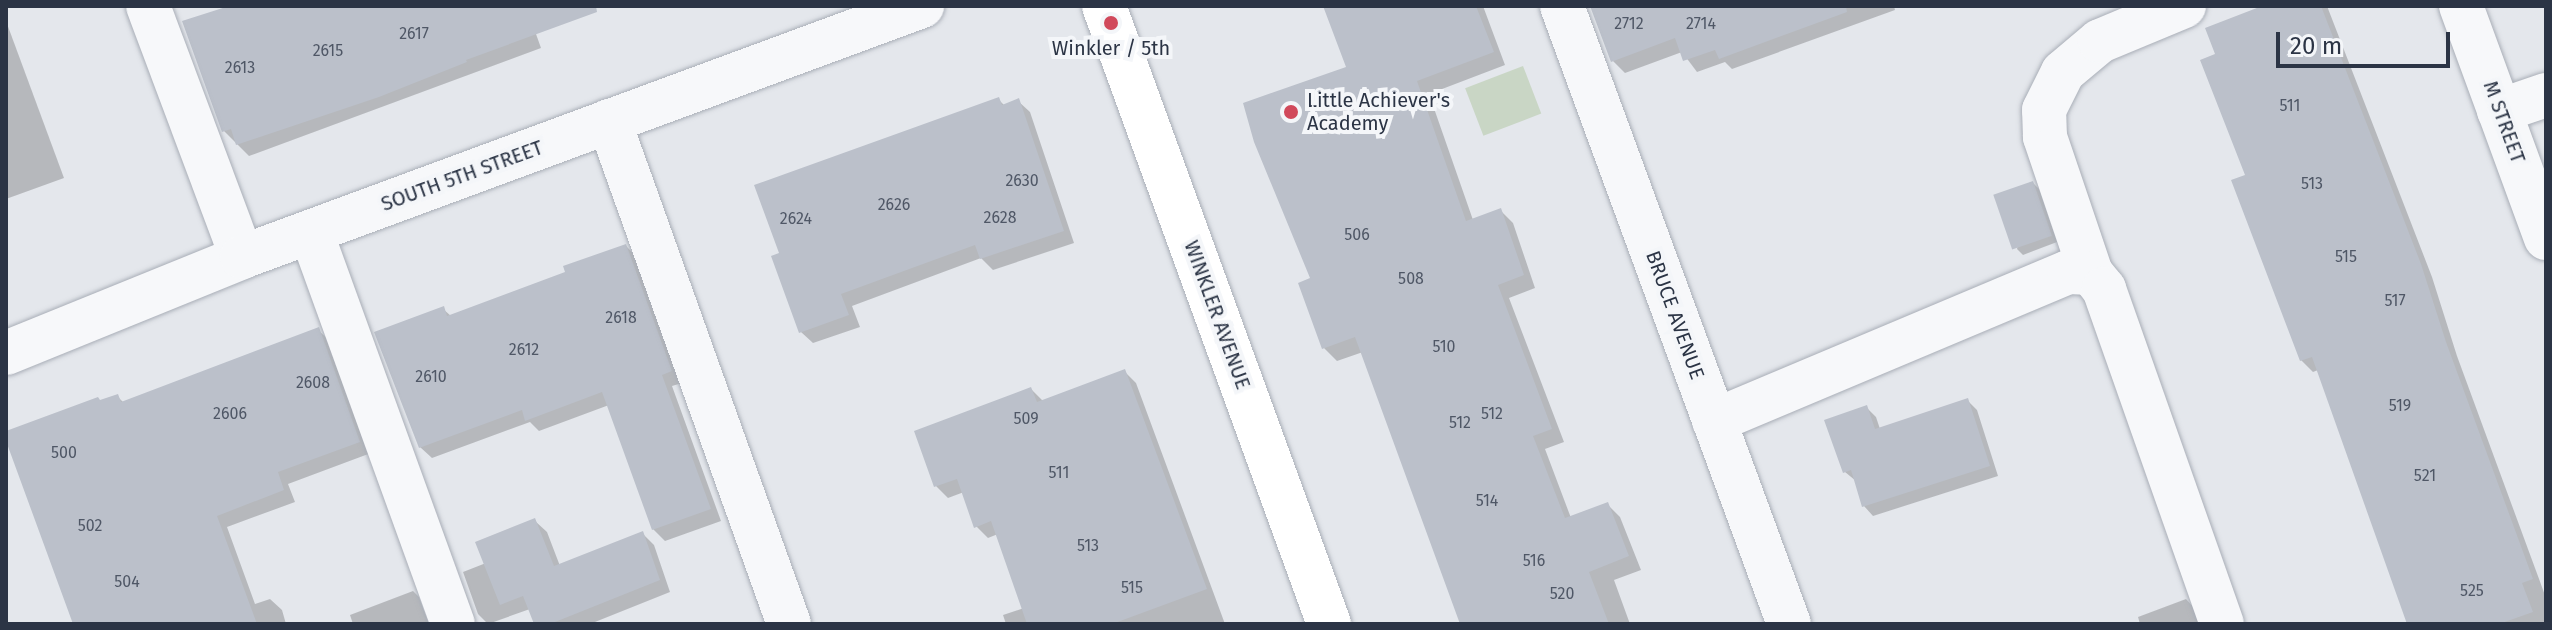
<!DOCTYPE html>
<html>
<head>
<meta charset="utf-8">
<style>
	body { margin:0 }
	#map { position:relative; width:2552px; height:630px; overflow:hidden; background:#e4e7ec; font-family:"Fira Sans",sans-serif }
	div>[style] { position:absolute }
	.green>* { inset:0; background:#c9d6c5; transform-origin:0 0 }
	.shadow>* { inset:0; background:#0003 }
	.building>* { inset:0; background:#bbc0ca; transform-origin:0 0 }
	.roads { filter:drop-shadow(0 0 2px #a9aeb7) drop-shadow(0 0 2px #a9aeb7) }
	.minor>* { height:44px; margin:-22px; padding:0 22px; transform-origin:22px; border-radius:22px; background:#f7f8fa }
	.major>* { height:44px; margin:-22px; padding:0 22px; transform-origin:22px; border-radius:22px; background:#fff }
	.dots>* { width:22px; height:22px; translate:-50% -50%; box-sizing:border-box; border:4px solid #f4f6f9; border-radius:50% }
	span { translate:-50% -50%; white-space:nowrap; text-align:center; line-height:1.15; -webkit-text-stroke:8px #f4f6f9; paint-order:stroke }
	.number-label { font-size:16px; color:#4f5766 }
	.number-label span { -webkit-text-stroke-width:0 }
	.poi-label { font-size:20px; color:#2b3445 }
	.left { translate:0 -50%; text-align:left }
	.street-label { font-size:20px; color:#2b3445 }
	.frame { position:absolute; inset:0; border:8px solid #2b3445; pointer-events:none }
	.scale { position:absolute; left:2276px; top:32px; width:174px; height:36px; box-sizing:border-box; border:4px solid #2b3445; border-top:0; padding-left:10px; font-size:24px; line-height:28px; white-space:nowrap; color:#2b3445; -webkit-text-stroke:6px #f4f6f9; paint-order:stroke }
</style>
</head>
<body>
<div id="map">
	<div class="green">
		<i style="left:1523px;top:66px;width:51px;height:62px;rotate:69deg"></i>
	</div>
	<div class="shadow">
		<i style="clip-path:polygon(270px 6px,526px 6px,541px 48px,249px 156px,224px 131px)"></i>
		<i style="clip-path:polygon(1325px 6px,1483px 6px,1505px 65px,1429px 94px,1473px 220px,1500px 210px,1513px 223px,1535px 288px,1509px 298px,1564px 442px,1545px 449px,1571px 518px,1607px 504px,1620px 517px,1641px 570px,1614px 580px,1630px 624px,1463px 624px,1363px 352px,1337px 361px,1324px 348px,1300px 284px,1313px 279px,1348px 69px)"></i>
		<i style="clip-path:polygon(1592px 6px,1894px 6px,1895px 10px,1732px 69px,1725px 62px,1697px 72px,1682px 52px,1625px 73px,1613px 61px)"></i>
		<i style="clip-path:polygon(2267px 6px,2327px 6px,2432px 277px,2457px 356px,2546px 598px,2546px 624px,2409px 624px,2318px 370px,2313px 372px,2301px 360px,2247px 176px,2218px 55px)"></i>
		<i style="clip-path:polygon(6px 21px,64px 178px,6px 199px)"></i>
		<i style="clip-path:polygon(998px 99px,1005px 106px,1018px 101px,1030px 112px,1074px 243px,993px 270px,981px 258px,852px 306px,860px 327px,813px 343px,801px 332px)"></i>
		<i style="clip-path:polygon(2033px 183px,2039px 189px,2057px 242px,2023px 255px,2017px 249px)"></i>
		<i style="clip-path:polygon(626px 246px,638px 258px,682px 383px,672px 386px,721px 521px,665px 541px,653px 529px,609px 405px,539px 431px,530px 422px,432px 458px,420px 447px,443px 309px,451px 316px,567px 273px)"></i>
		<i style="clip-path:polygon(318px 330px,330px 341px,371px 453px,288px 484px,295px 502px,227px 527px,255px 604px,270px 599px,282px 610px,286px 624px,75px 624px,6px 433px,117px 396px,124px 403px)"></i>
		<i style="clip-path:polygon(1125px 372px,1136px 383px,1225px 624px,1006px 624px,1003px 615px,1024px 608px,998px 534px,988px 538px,976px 526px,964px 492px,948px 498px,936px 486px,1031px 389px,1043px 401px)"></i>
		<i style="clip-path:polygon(1967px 400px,1977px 410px,1998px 476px,1873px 516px,1864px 506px,1856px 481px,1845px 472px,1866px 407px,1876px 417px,1880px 429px)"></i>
		<i style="clip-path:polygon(535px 521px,547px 532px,560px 566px,642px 533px,654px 545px,670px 592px,590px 624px,536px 624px,530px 609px,488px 624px,478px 614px,463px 572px,486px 563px)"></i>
		<i style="clip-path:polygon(413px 591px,419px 597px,429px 624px,353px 624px,350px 615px)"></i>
		<i style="clip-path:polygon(2186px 599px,2197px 611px,2202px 624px,2140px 624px,2138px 617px)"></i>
	</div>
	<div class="building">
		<i style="clip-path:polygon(229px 6px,596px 6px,597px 12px,466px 60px,467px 62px,379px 97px,236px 145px,231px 129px,222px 132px,182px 21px)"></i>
		<i style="clip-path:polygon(1323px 6px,1476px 6px,1494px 52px,1417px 81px,1466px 221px,1501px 208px,1524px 275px,1498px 285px,1552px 429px,1533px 436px,1565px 518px,1608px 502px,1629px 556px,1589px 572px,1609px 624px,1460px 624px,1355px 337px,1322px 349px,1298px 283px,1310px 278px,1254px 142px,1243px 103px,1346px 67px)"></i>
		<i style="clip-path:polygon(1590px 6px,1846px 6px,1847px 12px,1719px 59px,1715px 50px,1683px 61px,1675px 38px,1611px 62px)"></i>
		<i style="clip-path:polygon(2262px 6px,2321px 6px,2421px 264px,2446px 342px,2533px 579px,2522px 583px,2533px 612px,2499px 624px,2407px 624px,2312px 357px,2300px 361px,2231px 180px,2245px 175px,2200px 60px,2215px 54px,2205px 28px)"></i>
		<i style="clip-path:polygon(999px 97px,1002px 105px,1019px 98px,1064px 231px,980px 259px,975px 245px,841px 294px,849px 315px,799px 333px,771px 256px,779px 253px,754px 185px)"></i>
		<i style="left:2033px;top:181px;width:58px;height:42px;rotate:71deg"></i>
		<i style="clip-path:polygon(626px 244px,672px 371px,662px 375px,711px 509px,652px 530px,602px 392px,525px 421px,522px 410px,419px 448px,374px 332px,444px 306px,447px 316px,565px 272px,563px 266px)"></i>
		<i style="clip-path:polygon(319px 327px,360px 442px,278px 472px,284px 490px,217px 516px,257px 624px,73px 624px,6px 441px,6px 431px,98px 397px,100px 400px,118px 394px,121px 402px)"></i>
		<i style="clip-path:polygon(1125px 369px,1207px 589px,1112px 624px,1027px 624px,991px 521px,974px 528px,957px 479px,934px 487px,914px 431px,1031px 387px,1037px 402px)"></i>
		<i style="clip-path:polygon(1968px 398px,1990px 466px,1862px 507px,1851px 470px,1843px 473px,1824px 420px,1867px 405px,1875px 429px)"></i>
		<i style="clip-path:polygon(535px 518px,554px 566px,643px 531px,660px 580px,550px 624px,534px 624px,523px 596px,500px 605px,475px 542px)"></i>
	</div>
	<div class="roads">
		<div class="minor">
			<i style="left:148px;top:6px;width:268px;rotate:69.5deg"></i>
			<i style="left:1562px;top:6px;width:658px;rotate:69.83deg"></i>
			<i style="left:2461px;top:6px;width:247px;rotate:69.9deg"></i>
			<i style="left:2499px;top:111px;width:50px;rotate:-18.8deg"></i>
			<i style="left:609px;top:121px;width:534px;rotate:70.31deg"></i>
			<i style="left:311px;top:232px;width:417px;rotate:70.1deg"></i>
			<i style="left:2091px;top:273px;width:144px;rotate:-108.7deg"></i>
			<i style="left:2045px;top:137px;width:27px;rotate:-92deg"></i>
			<i style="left:2044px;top:110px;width:42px;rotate:-63.4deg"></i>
			<i style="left:2063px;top:72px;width:48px;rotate:-40deg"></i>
			<i style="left:2100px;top:41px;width:91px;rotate:-22.6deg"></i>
			<i style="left:6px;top:353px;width:255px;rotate:-22.1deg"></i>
			<i style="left:242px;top:257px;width:725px;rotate:-20.26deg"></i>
			<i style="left:1714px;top:421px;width:385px;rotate:-22.8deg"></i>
			<i style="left:2069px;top:272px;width:22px;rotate:3deg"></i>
			<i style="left:2091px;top:273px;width:21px;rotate:51deg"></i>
			<i style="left:2104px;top:289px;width:355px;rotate:70.6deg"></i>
		</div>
		<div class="major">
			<i style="left:1104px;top:6px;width:658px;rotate:69.99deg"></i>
		</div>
	</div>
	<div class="dots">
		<i style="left:1111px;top:23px;background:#d1495b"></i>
		<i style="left:1291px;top:112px;background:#d1495b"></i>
	</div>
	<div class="number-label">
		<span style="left:1629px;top:24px">2712</span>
		<span style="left:1701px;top:24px">2714</span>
		<span style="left:414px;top:34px">2617</span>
		<span style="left:328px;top:51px">2615</span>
		<span style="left:240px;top:68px">2613</span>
		<span style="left:2290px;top:106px">511</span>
		<span style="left:1022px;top:181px">2630</span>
		<span style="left:2312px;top:184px">513</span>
		<span style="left:894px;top:205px">2626</span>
		<span style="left:1000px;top:218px">2628</span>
		<span style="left:796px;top:219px">2624</span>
		<span style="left:1357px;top:235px">506</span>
		<span style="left:2346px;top:257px">515</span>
		<span style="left:1411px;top:279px">508</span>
		<span style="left:2395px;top:301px">517</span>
		<span style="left:621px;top:318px">2618</span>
		<span style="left:1444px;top:347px">510</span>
		<span style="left:524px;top:350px">2612</span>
		<span style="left:431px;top:377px">2610</span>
		<span style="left:313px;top:383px">2608</span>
		<span style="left:2400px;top:406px">519</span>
		<span style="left:230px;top:414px">2606</span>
		<span style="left:1492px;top:414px">512</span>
		<span style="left:1026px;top:419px">509</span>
		<span style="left:1460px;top:423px">512</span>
		<span style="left:64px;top:453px">500</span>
		<span style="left:1059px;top:473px">511</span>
		<span style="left:2425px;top:476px">521</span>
		<span style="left:1487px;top:501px">514</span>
		<span style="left:90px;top:526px">502</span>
		<span style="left:1088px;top:546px">513</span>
		<span style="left:1534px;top:561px">516</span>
		<span style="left:127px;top:582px">504</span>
		<span style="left:1132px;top:588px">515</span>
		<span style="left:2472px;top:591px">525</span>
		<span style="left:1562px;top:594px">520</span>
	</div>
	<div class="poi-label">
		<span style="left:1111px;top:48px">Winkler / 5th</span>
		<span class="left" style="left:1307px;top:112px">Little Achiever's<br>Academy</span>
	</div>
	<div class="street-label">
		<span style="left:2504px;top:122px;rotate:70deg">M STREET</span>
		<span style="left:462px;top:176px;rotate:-20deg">SOUTH 5TH STREET</span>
		<span style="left:1217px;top:315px;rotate:70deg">WINKLER AVENUE</span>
		<span style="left:1675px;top:315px;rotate:70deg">BRUCE AVENUE</span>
	</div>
	<div class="frame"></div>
	<div class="scale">20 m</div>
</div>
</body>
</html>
